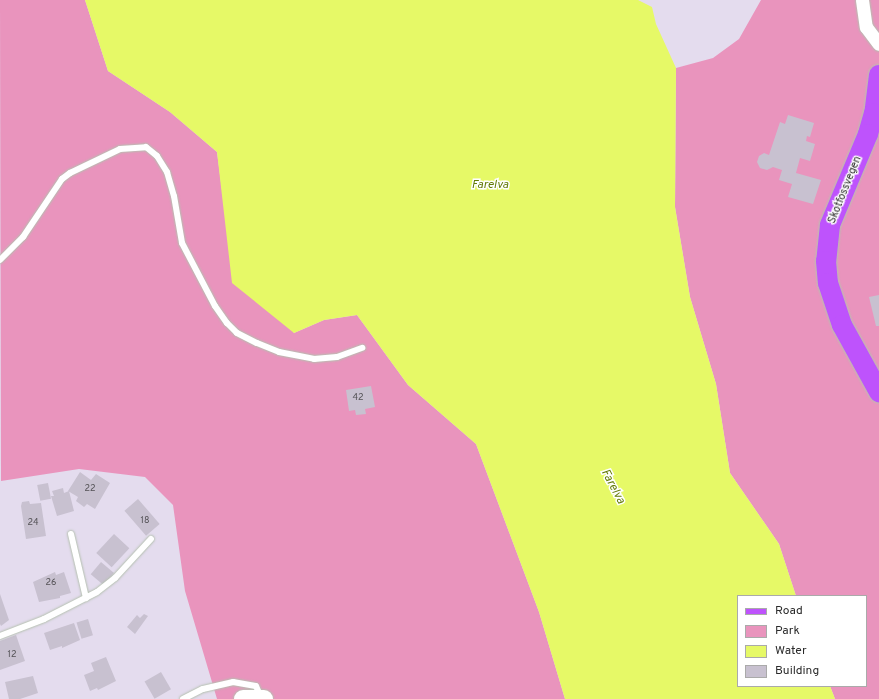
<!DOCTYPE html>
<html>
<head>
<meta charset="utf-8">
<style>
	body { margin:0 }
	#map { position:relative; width:879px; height:699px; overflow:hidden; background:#e4dcee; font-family:Overpass,sans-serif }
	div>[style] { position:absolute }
	.green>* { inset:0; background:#e994bd }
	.water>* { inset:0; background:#e6f967 }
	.building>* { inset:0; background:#c8c1d0; transform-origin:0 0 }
	.roads { filter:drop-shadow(0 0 1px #b5c0b0) drop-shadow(0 0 1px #b5c0b0) }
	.lane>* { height:6px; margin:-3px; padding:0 3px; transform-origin:3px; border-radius:3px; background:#fff }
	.street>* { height:13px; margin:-6.5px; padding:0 6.5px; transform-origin:6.5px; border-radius:6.5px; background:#fff }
	.secondary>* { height:18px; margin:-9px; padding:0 9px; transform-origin:9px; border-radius:9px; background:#fff }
	.primary>* { height:20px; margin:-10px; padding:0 10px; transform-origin:10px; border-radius:10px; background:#be53fc }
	span { translate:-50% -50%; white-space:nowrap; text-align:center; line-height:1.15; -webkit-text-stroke:3px #fff; paint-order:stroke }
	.number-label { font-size:9px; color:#525054 }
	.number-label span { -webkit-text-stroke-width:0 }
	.street-label { font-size:11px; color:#2b2b2b }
	.water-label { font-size:12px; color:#637b06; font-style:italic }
	.legend { position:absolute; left:737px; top:595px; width:130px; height:92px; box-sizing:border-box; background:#fff; border:1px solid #aaa; margin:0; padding:5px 7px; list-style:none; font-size:12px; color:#2b2b2b }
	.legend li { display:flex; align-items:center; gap:8px; height:20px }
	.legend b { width:20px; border:1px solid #aaa }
</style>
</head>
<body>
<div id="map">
	<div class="green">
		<i style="clip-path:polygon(0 0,85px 0,108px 71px,170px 112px,217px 152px,225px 213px,294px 333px,324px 320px,357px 315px,408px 385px,476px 444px,539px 612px,565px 699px,217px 699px,185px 591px,173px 505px,145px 477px,79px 469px,1px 481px)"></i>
		<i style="clip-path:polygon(761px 0,879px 0,879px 699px,835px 699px,830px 686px,866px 686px,866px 596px,796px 596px,779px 544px,730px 473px,716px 384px,690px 297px,675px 207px,676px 68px,713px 58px,739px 39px)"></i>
	</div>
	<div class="water">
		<i style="clip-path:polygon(85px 0,638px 0,652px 7px,656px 24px,676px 68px,675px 207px,690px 297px,716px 384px,730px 473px,779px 544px,796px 596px,738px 596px,738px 686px,830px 686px,835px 699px,565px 699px,539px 612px,476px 444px,408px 385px,357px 315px,324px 320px,294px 333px,232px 283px,217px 152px,170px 112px,108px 71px)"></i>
	</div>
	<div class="building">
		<i style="clip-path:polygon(788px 115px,814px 123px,810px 137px,807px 136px,806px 141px,815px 144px,810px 161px,800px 158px,796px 173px,821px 180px,813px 204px,788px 197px,792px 184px,779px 180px,782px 170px,773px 167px,767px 170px,760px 168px,757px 162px,759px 156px,764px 153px,769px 155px,780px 122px,785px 124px)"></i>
		<i style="clip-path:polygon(879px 295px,879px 326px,876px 326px,869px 297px)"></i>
		<i style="clip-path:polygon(371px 386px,375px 407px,365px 409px,366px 414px,356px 415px,355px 410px,349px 411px,346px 390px)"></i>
		<i style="clip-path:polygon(80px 472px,91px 480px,96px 474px,110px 483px,95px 509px,87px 504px,84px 507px,76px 501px,78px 497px,68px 491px)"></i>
		<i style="left:48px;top:483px;width:16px;height:11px;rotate:79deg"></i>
		<i style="clip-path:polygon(63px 488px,64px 493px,69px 491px,74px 511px,57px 516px,51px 496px,54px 496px,52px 491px)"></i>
		<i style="left:138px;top:499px;width:33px;height:18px;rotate:49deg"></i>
		<i style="clip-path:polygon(29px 501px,30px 504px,41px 503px,46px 536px,26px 539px,21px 506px,22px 502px)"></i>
		<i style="left:114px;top:534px;width:21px;height:26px;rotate:43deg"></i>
		<i style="left:101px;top:562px;width:17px;height:16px;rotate:40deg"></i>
		<i style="clip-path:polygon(55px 572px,56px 575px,64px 572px,71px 593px,60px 596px,60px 598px,39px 602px,33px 582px)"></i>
		<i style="clip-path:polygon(0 594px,9px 620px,1px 626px,0 624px)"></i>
		<i style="clip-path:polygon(144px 614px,148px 616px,135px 634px,127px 627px,137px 615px,140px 618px)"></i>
		<i style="left:88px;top:619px;width:17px;height:12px;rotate:73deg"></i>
		<i style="clip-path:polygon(74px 623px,80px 640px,62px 648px,62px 646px,50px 650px,44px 633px)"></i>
		<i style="clip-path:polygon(16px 635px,25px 661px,0 670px,0 641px)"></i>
		<i style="clip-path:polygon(106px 657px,116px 681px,98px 690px,97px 688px,90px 691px,84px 675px,94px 671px,91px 663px)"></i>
		<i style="left:161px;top:672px;width:20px;height:19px;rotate:60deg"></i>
		<i style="clip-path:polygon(33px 676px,38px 693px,20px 699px,9px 699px,5px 682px)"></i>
	</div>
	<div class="roads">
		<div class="lane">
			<i style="left:0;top:260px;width:33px;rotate:-45deg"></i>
			<i style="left:23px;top:237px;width:70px;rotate:-56.1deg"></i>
			<i style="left:62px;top:179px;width:10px;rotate:-37deg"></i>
			<i style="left:70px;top:173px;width:55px;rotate:-25.6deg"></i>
			<i style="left:120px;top:149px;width:26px;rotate:-4deg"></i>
			<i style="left:146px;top:147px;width:14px;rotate:39deg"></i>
			<i style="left:157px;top:156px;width:19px;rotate:58deg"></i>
			<i style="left:167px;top:172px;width:25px;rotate:74deg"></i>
			<i style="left:174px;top:196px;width:48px;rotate:80.3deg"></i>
			<i style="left:182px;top:243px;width:71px;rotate:62.4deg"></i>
			<i style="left:215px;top:306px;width:21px;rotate:55deg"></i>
			<i style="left:227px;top:323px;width:14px;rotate:45deg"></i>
			<i style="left:237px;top:333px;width:22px;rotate:27deg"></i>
			<i style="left:257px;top:343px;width:24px;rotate:22deg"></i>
			<i style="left:279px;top:352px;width:36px;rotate:11deg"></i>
			<i style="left:314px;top:359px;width:23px;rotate:-5deg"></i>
			<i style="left:337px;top:357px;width:27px;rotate:-20deg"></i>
			<i style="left:71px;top:534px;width:66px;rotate:76.8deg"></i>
			<i style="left:0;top:636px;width:47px;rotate:-21.1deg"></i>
			<i style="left:44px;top:619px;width:59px;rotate:-27deg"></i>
			<i style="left:97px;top:592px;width:23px;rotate:-38deg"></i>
			<i style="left:115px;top:578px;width:53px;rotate:-47.3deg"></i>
			<i style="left:183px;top:699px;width:22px;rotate:-27deg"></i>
			<i style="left:203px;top:689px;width:31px;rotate:-13deg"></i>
			<i style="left:233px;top:682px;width:23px;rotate:10deg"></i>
			<i style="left:256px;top:686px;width:13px;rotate:67deg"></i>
		</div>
		<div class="street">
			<i style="left:862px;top:0;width:27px;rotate:82deg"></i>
			<i style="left:866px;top:27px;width:21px;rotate:53deg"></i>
		</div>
		<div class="secondary">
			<i style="left:243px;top:699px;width:21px"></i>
		</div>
		<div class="primary">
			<i style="left:879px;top:75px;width:38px;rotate:97deg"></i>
			<i style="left:874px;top:113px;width:22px;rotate:106deg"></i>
			<i style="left:868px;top:134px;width:99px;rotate:112.7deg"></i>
			<i style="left:830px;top:225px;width:36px;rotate:96deg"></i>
			<i style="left:826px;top:261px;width:22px;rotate:85deg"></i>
			<i style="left:828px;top:283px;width:44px;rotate:71.6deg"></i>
			<i style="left:842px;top:325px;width:77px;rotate:61.1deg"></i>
		</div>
	</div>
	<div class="number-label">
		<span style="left:358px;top:398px">42</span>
		<span style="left:90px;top:489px">22</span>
		<span style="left:145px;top:521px">18</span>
		<span style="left:33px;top:523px">24</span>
		<span style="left:51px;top:583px">26</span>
		<span style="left:12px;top:655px">12</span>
	</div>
	<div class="street-label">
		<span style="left:845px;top:190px;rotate:-68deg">Skotfossvegen</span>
	</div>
	<div class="water-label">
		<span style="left:490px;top:186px">Farelva</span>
		<span style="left:612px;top:487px;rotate:62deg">Farelva</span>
	</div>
	<ul class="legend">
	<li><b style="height:5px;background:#be53fc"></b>Road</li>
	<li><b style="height:11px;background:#e994bd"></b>Park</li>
	<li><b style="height:11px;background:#e6f967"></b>Water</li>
	<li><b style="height:11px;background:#c8c1d0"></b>Building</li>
	</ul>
</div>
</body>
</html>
